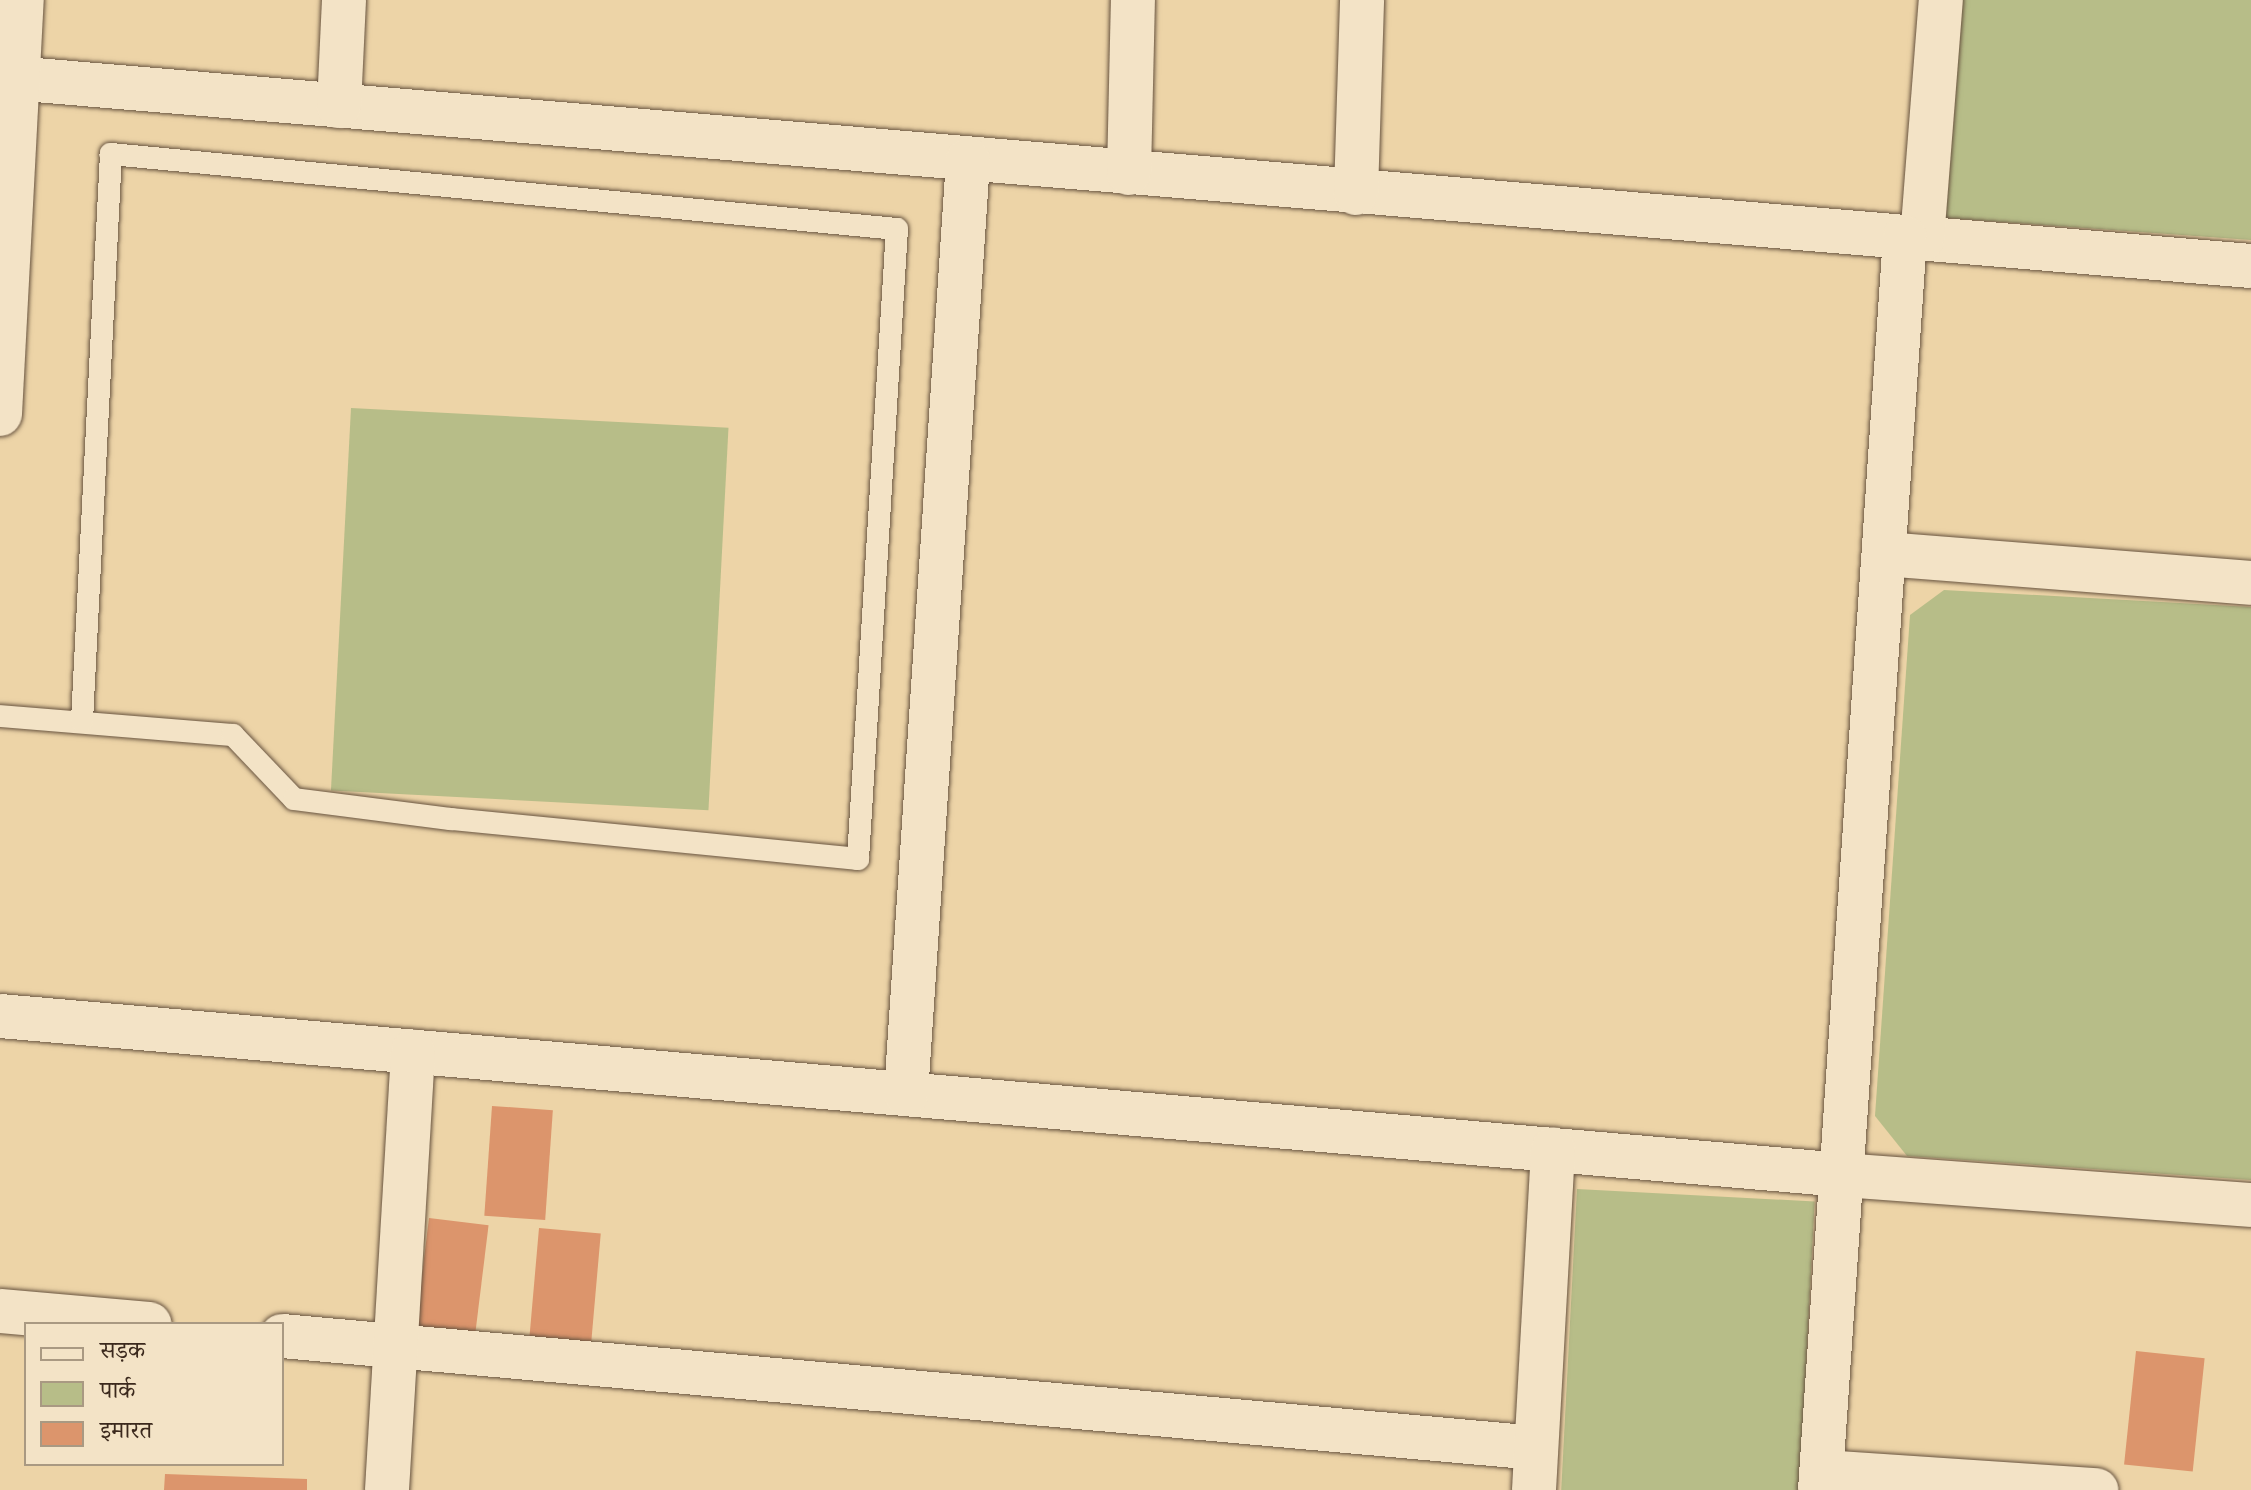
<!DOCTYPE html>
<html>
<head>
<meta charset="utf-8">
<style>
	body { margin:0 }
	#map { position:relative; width:2251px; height:1490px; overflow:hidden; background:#edd4a7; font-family:"IM FELL French Canon","Noto Serif Devanagari",serif }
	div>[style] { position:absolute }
	.green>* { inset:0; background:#b7bd88; transform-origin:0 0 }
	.building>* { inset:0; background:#dc956c; transform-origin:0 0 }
	.roads { filter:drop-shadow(0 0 2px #685440) drop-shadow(0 0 2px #685440) }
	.lane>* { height:22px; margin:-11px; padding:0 11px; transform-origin:11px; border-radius:11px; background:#f3e3c6 }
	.street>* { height:44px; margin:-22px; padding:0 22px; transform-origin:22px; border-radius:22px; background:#f3e3c6 }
	.secondary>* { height:44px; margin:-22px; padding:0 22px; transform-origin:22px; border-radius:22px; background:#f3e3c6 }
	span { translate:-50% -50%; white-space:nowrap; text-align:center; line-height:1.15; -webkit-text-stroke:6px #f3e3c6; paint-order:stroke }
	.legend { position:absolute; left:24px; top:1322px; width:260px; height:144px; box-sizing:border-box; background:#f3e3c6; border:2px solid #a99982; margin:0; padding:10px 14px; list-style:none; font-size:24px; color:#3b291d }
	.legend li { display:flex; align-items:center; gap:16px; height:40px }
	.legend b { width:40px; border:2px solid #a99982 }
</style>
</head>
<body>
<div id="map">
	<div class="green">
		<i style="clip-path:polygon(1963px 0,2251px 0,2251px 240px,1946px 218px)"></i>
		<i style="left:351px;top:408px;width:378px;height:383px;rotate:3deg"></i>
		<i style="clip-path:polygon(1944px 590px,2251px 607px,2251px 1180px,1907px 1156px,1875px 1116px,1910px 615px)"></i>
		<i style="left:1577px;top:1189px;width:238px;height:302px;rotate:3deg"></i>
	</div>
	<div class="building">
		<i style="left:492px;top:1106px;width:61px;height:110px;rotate:4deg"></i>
		<i style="left:429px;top:1218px;width:60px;height:113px;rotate:7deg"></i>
		<i style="left:539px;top:1228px;width:62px;height:113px;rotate:5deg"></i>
		<i style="left:2136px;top:1351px;width:69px;height:114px;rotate:6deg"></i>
		<i style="clip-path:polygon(165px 1474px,307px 1479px,307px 1490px,164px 1490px)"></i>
	</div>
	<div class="roads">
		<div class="lane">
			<i style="left:0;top:716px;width:234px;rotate:4.7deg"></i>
			<i style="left:233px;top:735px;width:88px;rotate:46.4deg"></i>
			<i style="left:294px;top:799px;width:158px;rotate:7.3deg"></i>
			<i style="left:451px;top:819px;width:409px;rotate:5.6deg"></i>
			<i style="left:858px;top:859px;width:631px;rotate:-86.46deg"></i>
			<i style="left:897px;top:229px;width:790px;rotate:-174.55deg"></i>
			<i style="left:111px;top:154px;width:568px;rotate:92.93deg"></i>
		</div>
		<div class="street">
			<i style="left:0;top:77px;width:2259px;rotate:4.8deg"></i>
			<i style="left:339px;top:106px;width:106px;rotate:-87.3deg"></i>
			<i style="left:1129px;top:173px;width:173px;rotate:-88.7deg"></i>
			<i style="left:1356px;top:193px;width:193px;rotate:-88.2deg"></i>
			<i style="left:1922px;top:239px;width:240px;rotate:-85.5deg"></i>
			<i style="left:1884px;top:554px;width:368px;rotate:4.5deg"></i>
			<i style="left:0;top:1016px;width:1849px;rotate:4.93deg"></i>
			<i style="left:1842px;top:1175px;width:410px;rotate:4.2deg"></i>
			<i style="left:906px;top:1094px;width:936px;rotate:-86.2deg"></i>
			<i style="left:0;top:1311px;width:150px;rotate:5deg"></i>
			<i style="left:282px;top:1336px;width:1259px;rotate:5.1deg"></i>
			<i style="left:1822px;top:1472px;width:275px;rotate:3.8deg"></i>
			<i style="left:387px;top:1490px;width:439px;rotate:-86.6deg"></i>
			<i style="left:1534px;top:1490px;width:341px;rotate:-86.8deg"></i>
			<i style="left:1820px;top:1490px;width:1255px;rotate:-86.12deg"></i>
		</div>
		<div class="secondary">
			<i style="left:0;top:414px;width:415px;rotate:-87deg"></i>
		</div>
	</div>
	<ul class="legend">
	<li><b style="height:10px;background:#f3e3c6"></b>सड़क</li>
	<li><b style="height:22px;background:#b7bd88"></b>पार्क</li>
	<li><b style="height:22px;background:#dc956c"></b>इमारत</li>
	</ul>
</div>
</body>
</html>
